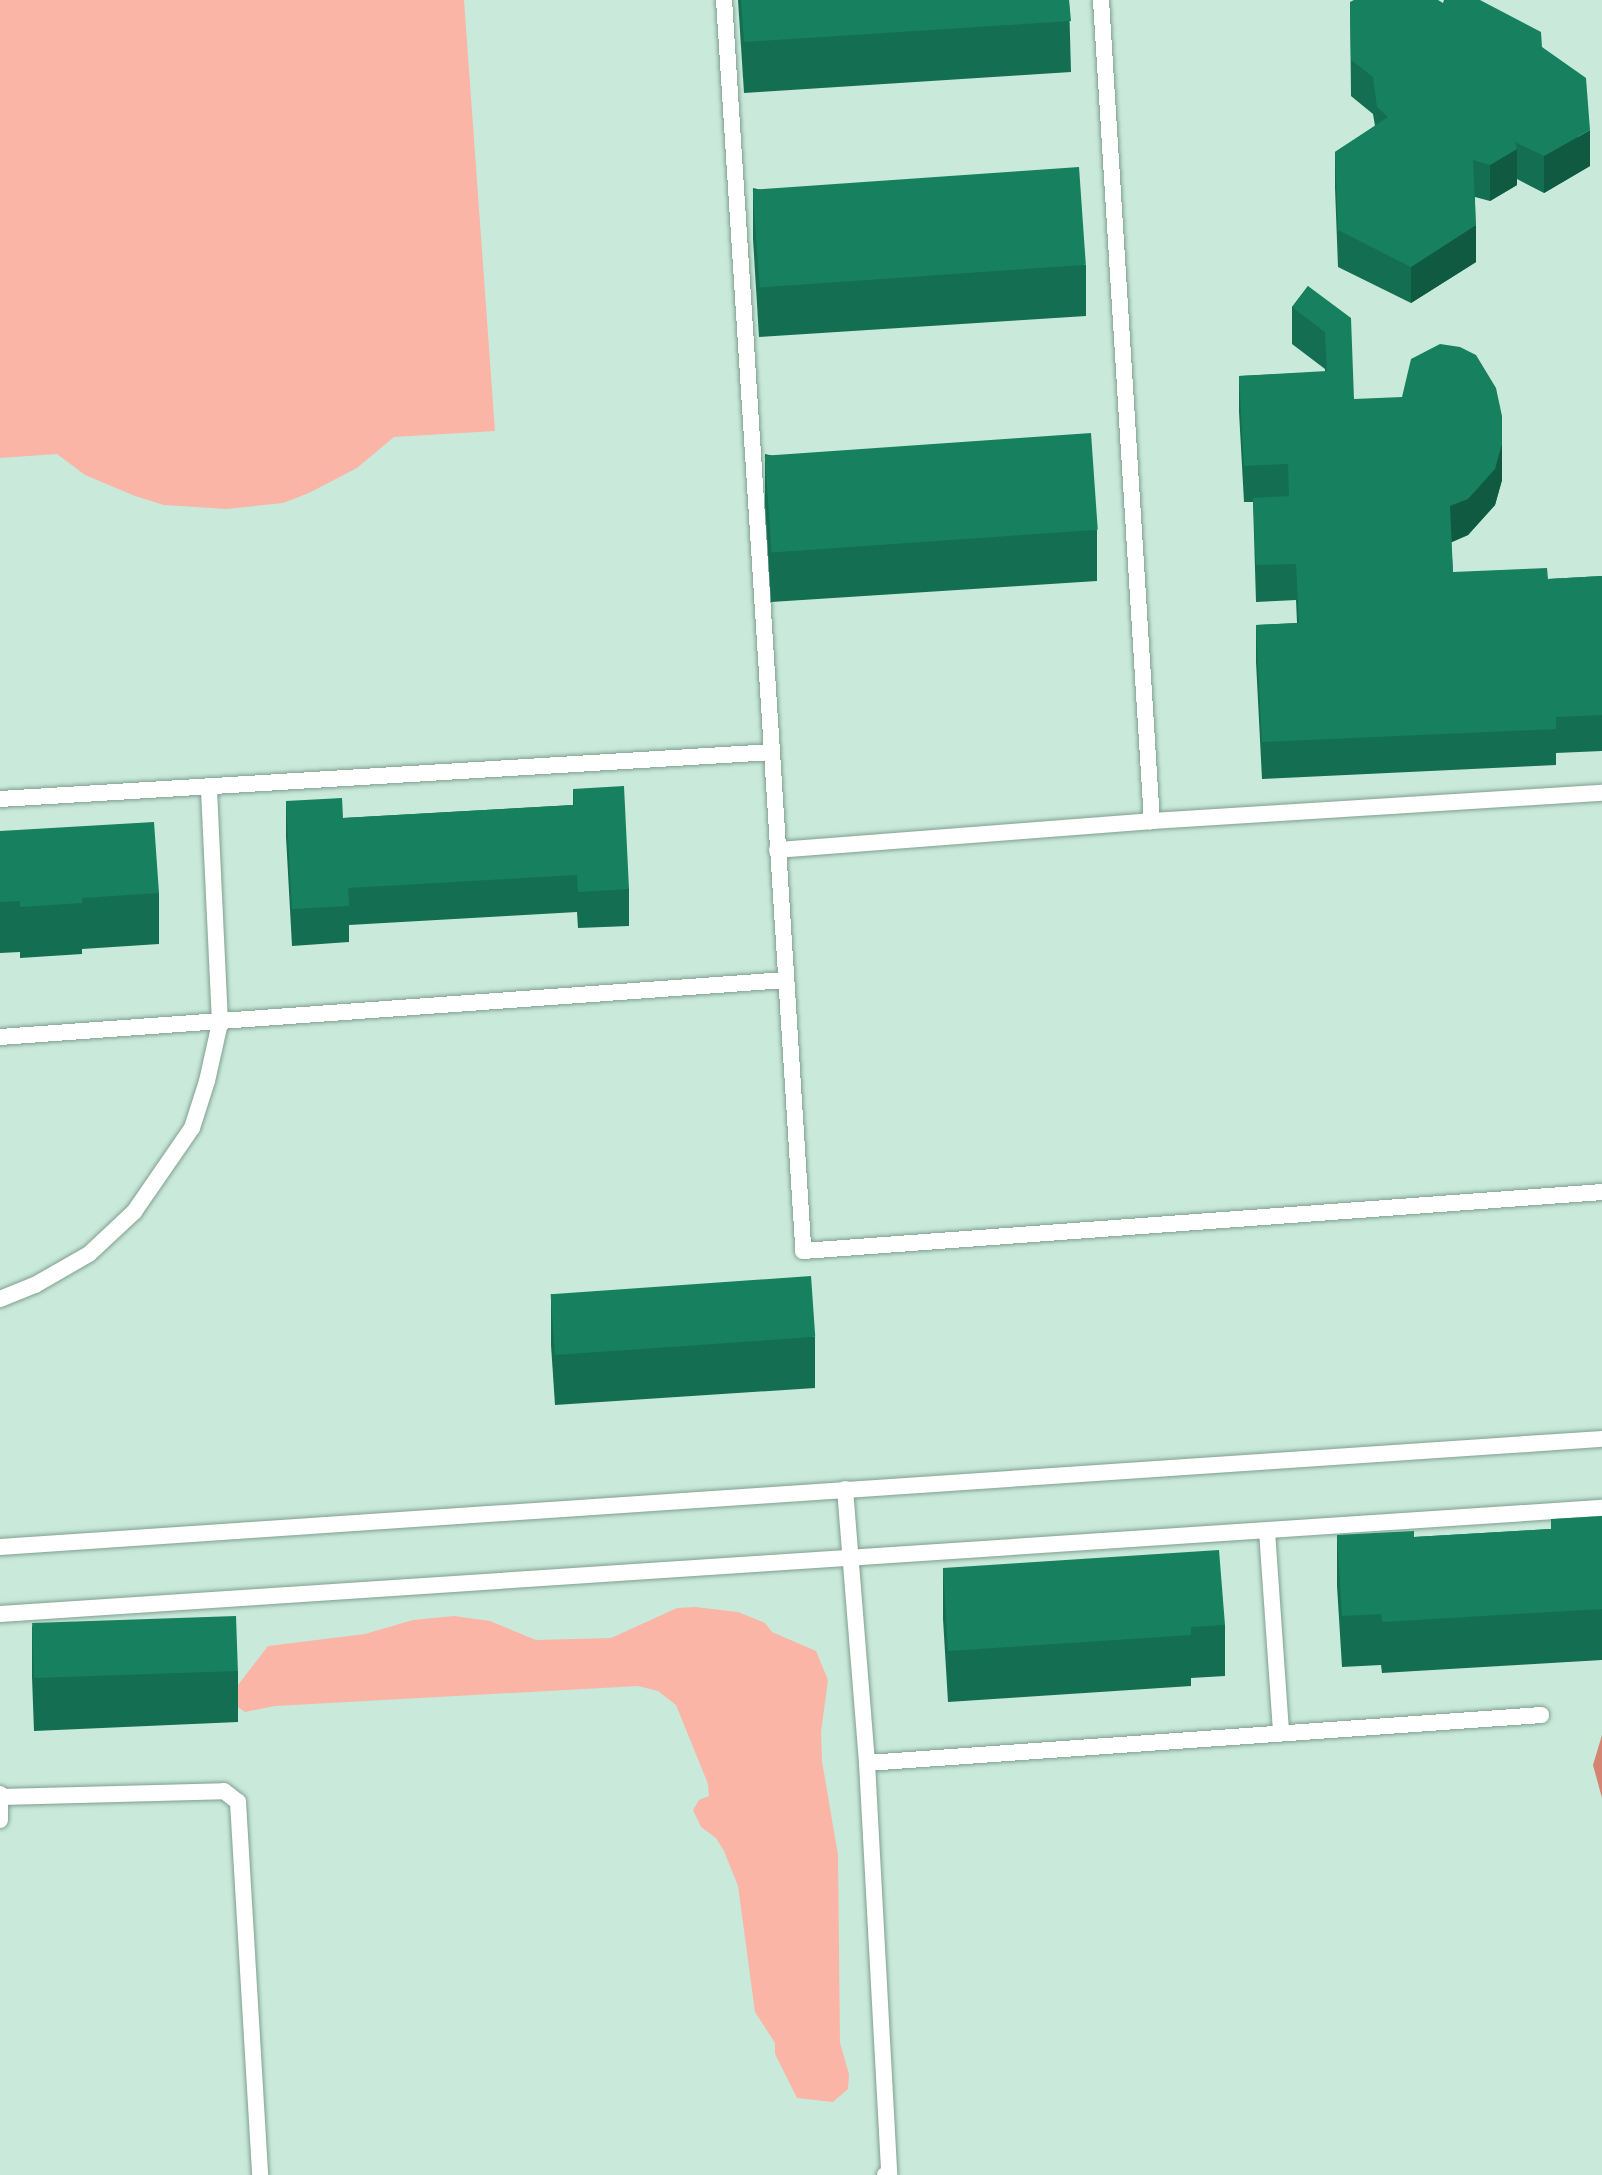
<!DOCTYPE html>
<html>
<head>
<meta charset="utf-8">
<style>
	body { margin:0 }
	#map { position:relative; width:1602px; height:2175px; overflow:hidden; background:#c9eadb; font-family:Montserrat,sans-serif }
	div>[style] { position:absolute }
	.green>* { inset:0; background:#fab5a6 }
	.water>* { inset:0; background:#d58372 }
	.roads { filter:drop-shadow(0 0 2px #809f91) drop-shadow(0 0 2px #809f91) }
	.service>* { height:16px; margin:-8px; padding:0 8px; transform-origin:8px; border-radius:8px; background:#fff }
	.wall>* { inset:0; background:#146e52 }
	.shaded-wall>* { inset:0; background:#105a42 }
	.building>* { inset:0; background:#17805f; transform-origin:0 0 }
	span { translate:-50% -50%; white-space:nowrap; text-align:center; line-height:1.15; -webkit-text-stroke:8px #d6f7e8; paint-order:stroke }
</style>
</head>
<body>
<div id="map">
	<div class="green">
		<i style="clip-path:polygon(0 0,464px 0,495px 431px,394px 437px,357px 468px,309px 493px,283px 503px,227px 509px,164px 505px,135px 496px,85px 475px,57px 454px,0 458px)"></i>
		<i style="clip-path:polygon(695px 1607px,738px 1612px,765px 1623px,772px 1632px,816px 1651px,828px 1680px,821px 1732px,822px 1761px,838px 1855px,840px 2043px,849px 2074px,848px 2089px,833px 2102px,797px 2098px,775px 2054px,775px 2043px,755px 2012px,738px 1886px,724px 1851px,716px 1838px,701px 1827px,693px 1810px,699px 1800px,709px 1796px,708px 1784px,676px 1705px,658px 1691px,638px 1686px,275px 1706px,245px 1712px,236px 1706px,231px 1694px,268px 1646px,365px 1634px,413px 1620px,454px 1616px,490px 1621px,536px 1640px,611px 1638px,677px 1608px)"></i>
	</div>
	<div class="water">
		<i style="clip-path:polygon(1602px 1735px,1602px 1798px,1593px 1765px)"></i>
	</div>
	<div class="roads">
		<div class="service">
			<i style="left:1101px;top:0;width:823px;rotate:86.45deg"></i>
			<i style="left:772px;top:752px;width:500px;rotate:86.4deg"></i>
			<i style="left:803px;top:1251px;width:801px;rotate:-4.22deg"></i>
			<i style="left:0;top:799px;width:773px;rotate:-3.48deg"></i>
			<i style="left:772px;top:752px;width:754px;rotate:-93.65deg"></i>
			<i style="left:777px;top:850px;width:376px;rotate:-4.4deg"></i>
			<i style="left:1152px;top:821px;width:451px;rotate:-3.6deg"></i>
			<i style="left:0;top:1037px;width:788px;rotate:-4.15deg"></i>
			<i style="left:0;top:1299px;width:38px;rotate:-22deg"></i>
			<i style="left:35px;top:1285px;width:62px;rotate:-29.9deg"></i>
			<i style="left:89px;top:1254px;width:62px;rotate:-43deg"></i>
			<i style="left:134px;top:1212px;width:102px;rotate:-55.4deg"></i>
			<i style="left:192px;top:1128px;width:49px;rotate:-72.3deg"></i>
			<i style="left:207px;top:1081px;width:59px;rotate:-77.4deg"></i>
			<i style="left:220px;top:1023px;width:237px;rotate:-92.7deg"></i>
			<i style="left:845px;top:1489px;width:275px;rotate:85.4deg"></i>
			<i style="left:867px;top:1763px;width:413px;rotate:86.9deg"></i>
			<i style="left:889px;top:2175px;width:4px;rotate:180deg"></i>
			<i style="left:1267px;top:1531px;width:202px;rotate:86deg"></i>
			<i style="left:0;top:1547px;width:1606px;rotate:-3.86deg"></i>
			<i style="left:0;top:1614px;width:1606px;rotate:-3.79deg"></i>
			<i style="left:867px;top:1763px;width:676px;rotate:-4.07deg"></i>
			<i style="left:0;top:1794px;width:26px;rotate:90deg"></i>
			<i style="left:1px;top:1797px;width:223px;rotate:-1.5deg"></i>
			<i style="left:224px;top:1791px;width:18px;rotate:38deg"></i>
			<i style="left:238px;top:1802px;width:374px;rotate:86.6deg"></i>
		</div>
	</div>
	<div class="wall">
		<i style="clip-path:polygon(738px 0,1069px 0,1071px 72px,744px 93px)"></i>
		<i style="clip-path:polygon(1350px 2px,1542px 47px,1590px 166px,1544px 193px,1517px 179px,1517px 185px,1490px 201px,1475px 197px,1476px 262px,1411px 303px,1338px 267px,1335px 188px,1335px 152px,1375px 126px,1373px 114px,1351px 96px)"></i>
		<i style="clip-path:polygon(753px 188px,1086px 265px,1086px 316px,759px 337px,753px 239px)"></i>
		<i style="clip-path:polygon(1308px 286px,1354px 399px,1502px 480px,1495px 505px,1468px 535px,1451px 542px,1453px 572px,1548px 579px,1602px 576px,1602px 751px,1556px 753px,1556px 765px,1262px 779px,1256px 662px,1256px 625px,1297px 623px,1296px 600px,1256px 602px,1253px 502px,1244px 502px,1239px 412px,1239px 376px,1325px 372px,1325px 369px,1292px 344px,1292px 307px)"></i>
		<i style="clip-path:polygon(765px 454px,1097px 530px,1097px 581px,771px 602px,765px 505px)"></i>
		<i style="clip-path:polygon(573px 789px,629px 889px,629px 926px,578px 928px,577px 912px,349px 925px,349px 942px,292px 946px,286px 837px,286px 801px,343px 818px,573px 805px)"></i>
		<i style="clip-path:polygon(0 831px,159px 893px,159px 944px,82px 949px,82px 954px,20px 958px,20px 952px,0 953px)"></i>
		<i style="clip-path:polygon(551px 1294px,815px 1337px,815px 1388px,555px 1405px,551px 1345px)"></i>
		<i style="clip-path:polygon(1602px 1516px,1602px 1660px,1382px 1673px,1381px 1665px,1342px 1667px,1337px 1586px,1337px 1535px,1414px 1537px,1551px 1529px)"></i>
		<i style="clip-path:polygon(943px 1568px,1225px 1625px,1225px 1676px,1191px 1678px,1191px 1686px,948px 1702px,943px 1619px)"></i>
		<i style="clip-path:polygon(32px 1626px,238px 1671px,238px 1722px,34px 1731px,32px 1677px)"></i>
	</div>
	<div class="shaded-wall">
		<i style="clip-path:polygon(1590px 130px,1590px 166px,1544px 193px,1544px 156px)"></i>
		<i style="clip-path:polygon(1517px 149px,1517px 185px,1490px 201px,1490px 165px)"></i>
		<i style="clip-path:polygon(1476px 225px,1476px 262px,1411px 303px,1411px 267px)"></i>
		<i style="clip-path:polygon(1502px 444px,1502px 480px,1495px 505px,1468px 535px,1450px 543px,1450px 506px)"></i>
	</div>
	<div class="building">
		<i style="clip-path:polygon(741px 0,1069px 0,1071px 21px,744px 42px)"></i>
		<i style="clip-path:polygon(1354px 0,1438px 0,1443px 3px,1444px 0,1480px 0,1541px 32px,1542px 47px,1586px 78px,1590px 130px,1544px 156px,1515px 142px,1517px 149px,1490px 165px,1473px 160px,1476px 225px,1411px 267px,1338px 230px,1335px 152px,1388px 117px,1377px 107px,1373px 77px,1351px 60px,1350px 2px)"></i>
		<i style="left:1079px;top:167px;width:98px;height:327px;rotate:86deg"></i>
		<i style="clip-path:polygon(1308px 286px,1351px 318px,1354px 399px,1402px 397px,1411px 359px,1440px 344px,1460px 347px,1476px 355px,1496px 388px,1502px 416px,1502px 444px,1495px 469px,1468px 499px,1450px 506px,1453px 572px,1547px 568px,1548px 579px,1602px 576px,1602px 715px,1556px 717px,1556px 729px,1262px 742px,1256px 625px,1299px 623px,1296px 564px,1256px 565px,1253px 498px,1289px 496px,1288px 464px,1244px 466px,1239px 376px,1327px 371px,1325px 332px,1292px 307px)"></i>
		<i style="left:1091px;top:433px;width:97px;height:327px;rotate:86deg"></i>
		<i style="clip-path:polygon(624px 786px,629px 889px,578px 892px,577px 875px,348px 888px,349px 906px,292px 909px,286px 801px,342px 798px,343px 818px,574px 805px,573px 789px)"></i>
		<i style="clip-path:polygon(154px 822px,159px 893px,82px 898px,82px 903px,20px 907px,20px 901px,0 902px,0 831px)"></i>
		<i style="left:811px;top:1276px;width:61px;height:261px;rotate:86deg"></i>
		<i style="clip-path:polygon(1602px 1516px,1602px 1609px,1382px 1622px,1381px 1614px,1342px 1616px,1337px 1535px,1414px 1531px,1414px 1537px,1551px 1529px,1551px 1519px)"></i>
		<i style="clip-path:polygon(1219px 1550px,1225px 1625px,1191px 1627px,1191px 1635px,948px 1651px,943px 1568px)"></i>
		<i style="left:236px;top:1616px;width:55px;height:204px;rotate:88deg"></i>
	</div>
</div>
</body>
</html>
